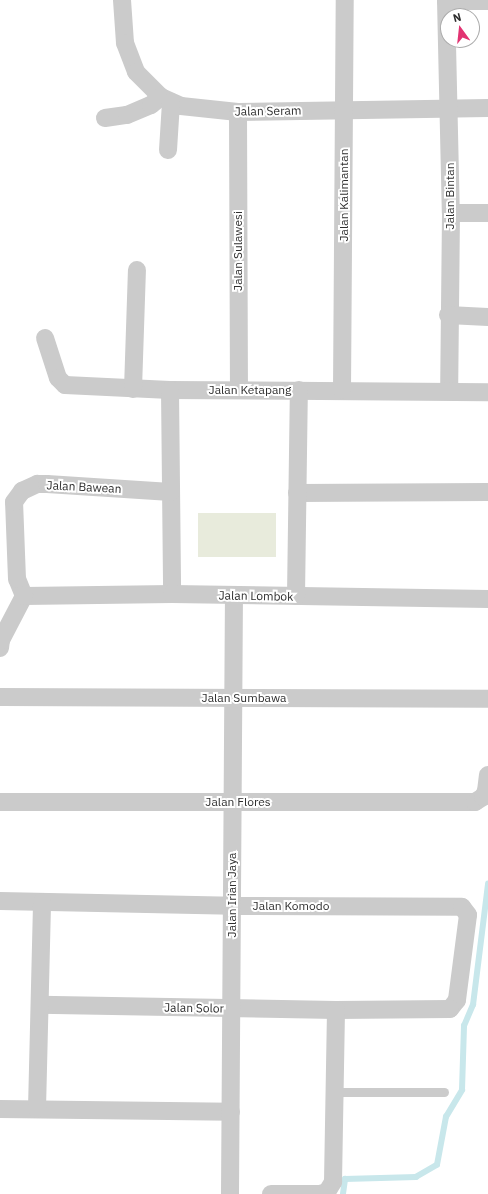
<!DOCTYPE html>
<html>
<head>
<meta charset="utf-8">
<style>
	body { margin:0 }
	#map { position:relative; width:488px; height:1194px; overflow:hidden; background:#fff; font-family:"IBM Plex Sans",sans-serif }
	div>[style] { position:absolute }
	.green>* { inset:0; background:#e8ebdc; transform-origin:0 0 }
	.stream>* { height:5.5px; margin:-2.75px; padding:0 2.75px; transform-origin:2.75px; border-radius:2.75px; background:#c8e7eb }
	.service>* { height:9px; margin:-4.5px; padding:0 4.5px; transform-origin:4.5px; border-radius:4.5px; background:#cbcbcb }
	.minor>* { height:18px; margin:-9px; padding:0 9px; transform-origin:9px; border-radius:9px; background:#cbcbcb }
	span { translate:-50% -50%; white-space:nowrap; text-align:center; line-height:1.15; -webkit-text-stroke:4px #fff; paint-order:stroke }
	.street-label { font-size:12px; color:#2e2e2e }
	.north { position:absolute; left:440px; top:8px; width:40px; height:40px; box-sizing:border-box; background:#fff; border:1px solid #ababab; border-radius:50%; rotate:345deg; font-size:11px; font-weight:700; line-height:16px; text-align:center; color:#2e2e2e }
	.north::after { content:''; display:block; margin:auto; width:14px; height:18px; background:#e23372; clip-path:polygon(50% 0,100% 100%,50% 72%,0 100%) }
</style>
</head>
<body>
<div id="map">
	<div class="green">
		<i style="left:198px;top:513px;width:78px;height:44px"></i>
	</div>
	<div class="stream">
		<i style="left:343px;top:1194px;width:15px;rotate:-82deg"></i>
		<i style="left:345px;top:1179px;width:71px;rotate:-1.6deg"></i>
		<i style="left:416px;top:1177px;width:24px;rotate:-30deg"></i>
		<i style="left:437px;top:1165px;width:49px;rotate:-79.4deg"></i>
		<i style="left:446px;top:1117px;width:31px;rotate:-59deg"></i>
		<i style="left:462px;top:1090px;width:64px;rotate:-88.2deg"></i>
		<i style="left:464px;top:1026px;width:23px;rotate:-67deg"></i>
		<i style="left:473px;top:1005px;width:122px;rotate:-82.9deg"></i>
	</div>
	<div class="service">
		<i style="left:335px;top:1092px;width:109px"></i>
	</div>
	<div class="minor">
		<i style="left:122px;top:0;width:43px;rotate:86deg"></i>
		<i style="left:125px;top:43px;width:31px;rotate:69deg"></i>
		<i style="left:136px;top:72px;width:35px;rotate:45deg"></i>
		<i style="left:161px;top:97px;width:22px;rotate:24deg"></i>
		<i style="left:181px;top:106px;width:57px;rotate:6deg"></i>
		<i style="left:238px;top:112px;width:250px;rotate:-0.9deg"></i>
		<i style="left:446px;top:0;width:213px;rotate:88.7deg"></i>
		<i style="left:451px;top:213px;width:178px;rotate:90.6deg"></i>
		<i style="left:446px;top:1px;width:42px"></i>
		<i style="left:238px;top:112px;width:278px;rotate:89.8deg"></i>
		<i style="left:105px;top:118px;width:22px;rotate:-8deg"></i>
		<i style="left:127px;top:115px;width:26px;rotate:-23deg"></i>
		<i style="left:151px;top:105px;width:13px;rotate:-39deg"></i>
		<i style="left:168px;top:150px;width:48px;rotate:-86.4deg"></i>
		<i style="left:451px;top:213px;width:37px"></i>
		<i style="left:448px;top:315px;width:40px;rotate:2.9deg"></i>
		<i style="left:45px;top:338px;width:42px;rotate:72deg"></i>
		<i style="left:58px;top:378px;width:10px;rotate:45deg"></i>
		<i style="left:65px;top:385px;width:105px;rotate:2.7deg"></i>
		<i style="left:170px;top:390px;width:318px;rotate:0.4deg"></i>
		<i style="left:133px;top:389px;width:119px;rotate:-88.1deg"></i>
		<i style="left:170px;top:390px;width:204px;rotate:89.4deg"></i>
		<i style="left:342px;top:390px;width:390px;rotate:-89.6deg"></i>
		<i style="left:297px;top:493px;width:191px;rotate:-0.3deg"></i>
		<i style="left:24px;top:596px;width:148px;rotate:-0.8deg"></i>
		<i style="left:172px;top:594px;width:316px;rotate:0.9deg"></i>
		<i style="left:296px;top:596px;width:206px;rotate:-89.2deg"></i>
		<i style="left:0;top:648px;width:8px;rotate:-83deg"></i>
		<i style="left:1px;top:640px;width:50px;rotate:-62.4deg"></i>
		<i style="left:24px;top:596px;width:18px;rotate:-112deg"></i>
		<i style="left:17px;top:579px;width:77px;rotate:-92.2deg"></i>
		<i style="left:14px;top:502px;width:14px;rotate:-54deg"></i>
		<i style="left:22px;top:491px;width:17px;rotate:-25deg"></i>
		<i style="left:37px;top:484px;width:10px"></i>
		<i style="left:47px;top:484px;width:124px;rotate:3.7deg"></i>
		<i style="left:0;top:697px;width:488px;rotate:0.2deg"></i>
		<i style="left:0;top:802px;width:475px"></i>
		<i style="left:475px;top:802px;width:9px;rotate:-32deg"></i>
		<i style="left:483px;top:797px;width:7px;rotate:-63deg"></i>
		<i style="left:486px;top:791px;width:16px;rotate:-83deg"></i>
		<i style="left:0;top:901px;width:232px;rotate:1.2deg"></i>
		<i style="left:232px;top:906px;width:230px;rotate:0.2deg"></i>
		<i style="left:462px;top:907px;width:10px;rotate:53deg"></i>
		<i style="left:468px;top:915px;width:86px;rotate:97.4deg"></i>
		<i style="left:457px;top:1000px;width:11px;rotate:128deg"></i>
		<i style="left:450px;top:1009px;width:114px;rotate:179.5deg"></i>
		<i style="left:336px;top:1010px;width:296px;rotate:-179deg"></i>
		<i style="left:0;top:1109px;width:231px;rotate:0.7deg"></i>
		<i style="left:37px;top:1109px;width:207px;rotate:-88.6deg"></i>
		<i style="left:230px;top:1194px;width:598px;rotate:-89.62deg"></i>
		<i style="left:271px;top:1194px;width:49px"></i>
		<i style="left:320px;top:1194px;width:7px;rotate:-16deg"></i>
		<i style="left:327px;top:1192px;width:12px;rotate:-59deg"></i>
		<i style="left:333px;top:1182px;width:172px;rotate:-89deg"></i>
	</div>
	<div class="street-label">
		<span style="left:268px;top:111px;rotate:-1deg">Jalan Seram</span>
		<span style="left:344px;top:195px;rotate:-90deg">Jalan Kalimantan</span>
		<span style="left:450px;top:196px;rotate:-90deg">Jalan Bintan</span>
		<span style="left:238px;top:251px;rotate:-90deg">Jalan Sulawesi</span>
		<span style="left:250px;top:390px">Jalan Ketapang</span>
		<span style="left:84px;top:487px;rotate:3deg">Jalan Bawean</span>
		<span style="left:256px;top:596px;rotate:1deg">Jalan Lombok</span>
		<span style="left:244px;top:698px">Jalan Sumbawa</span>
		<span style="left:238px;top:802px">Jalan Flores</span>
		<span style="left:232px;top:895px;rotate:-90deg">Jalan Irian Jaya</span>
		<span style="left:291px;top:906px">Jalan Komodo</span>
		<span style="left:194px;top:1008px;rotate:1deg">Jalan Solor</span>
	</div>
	<div class="north">N</div>
</div>
</body>
</html>
